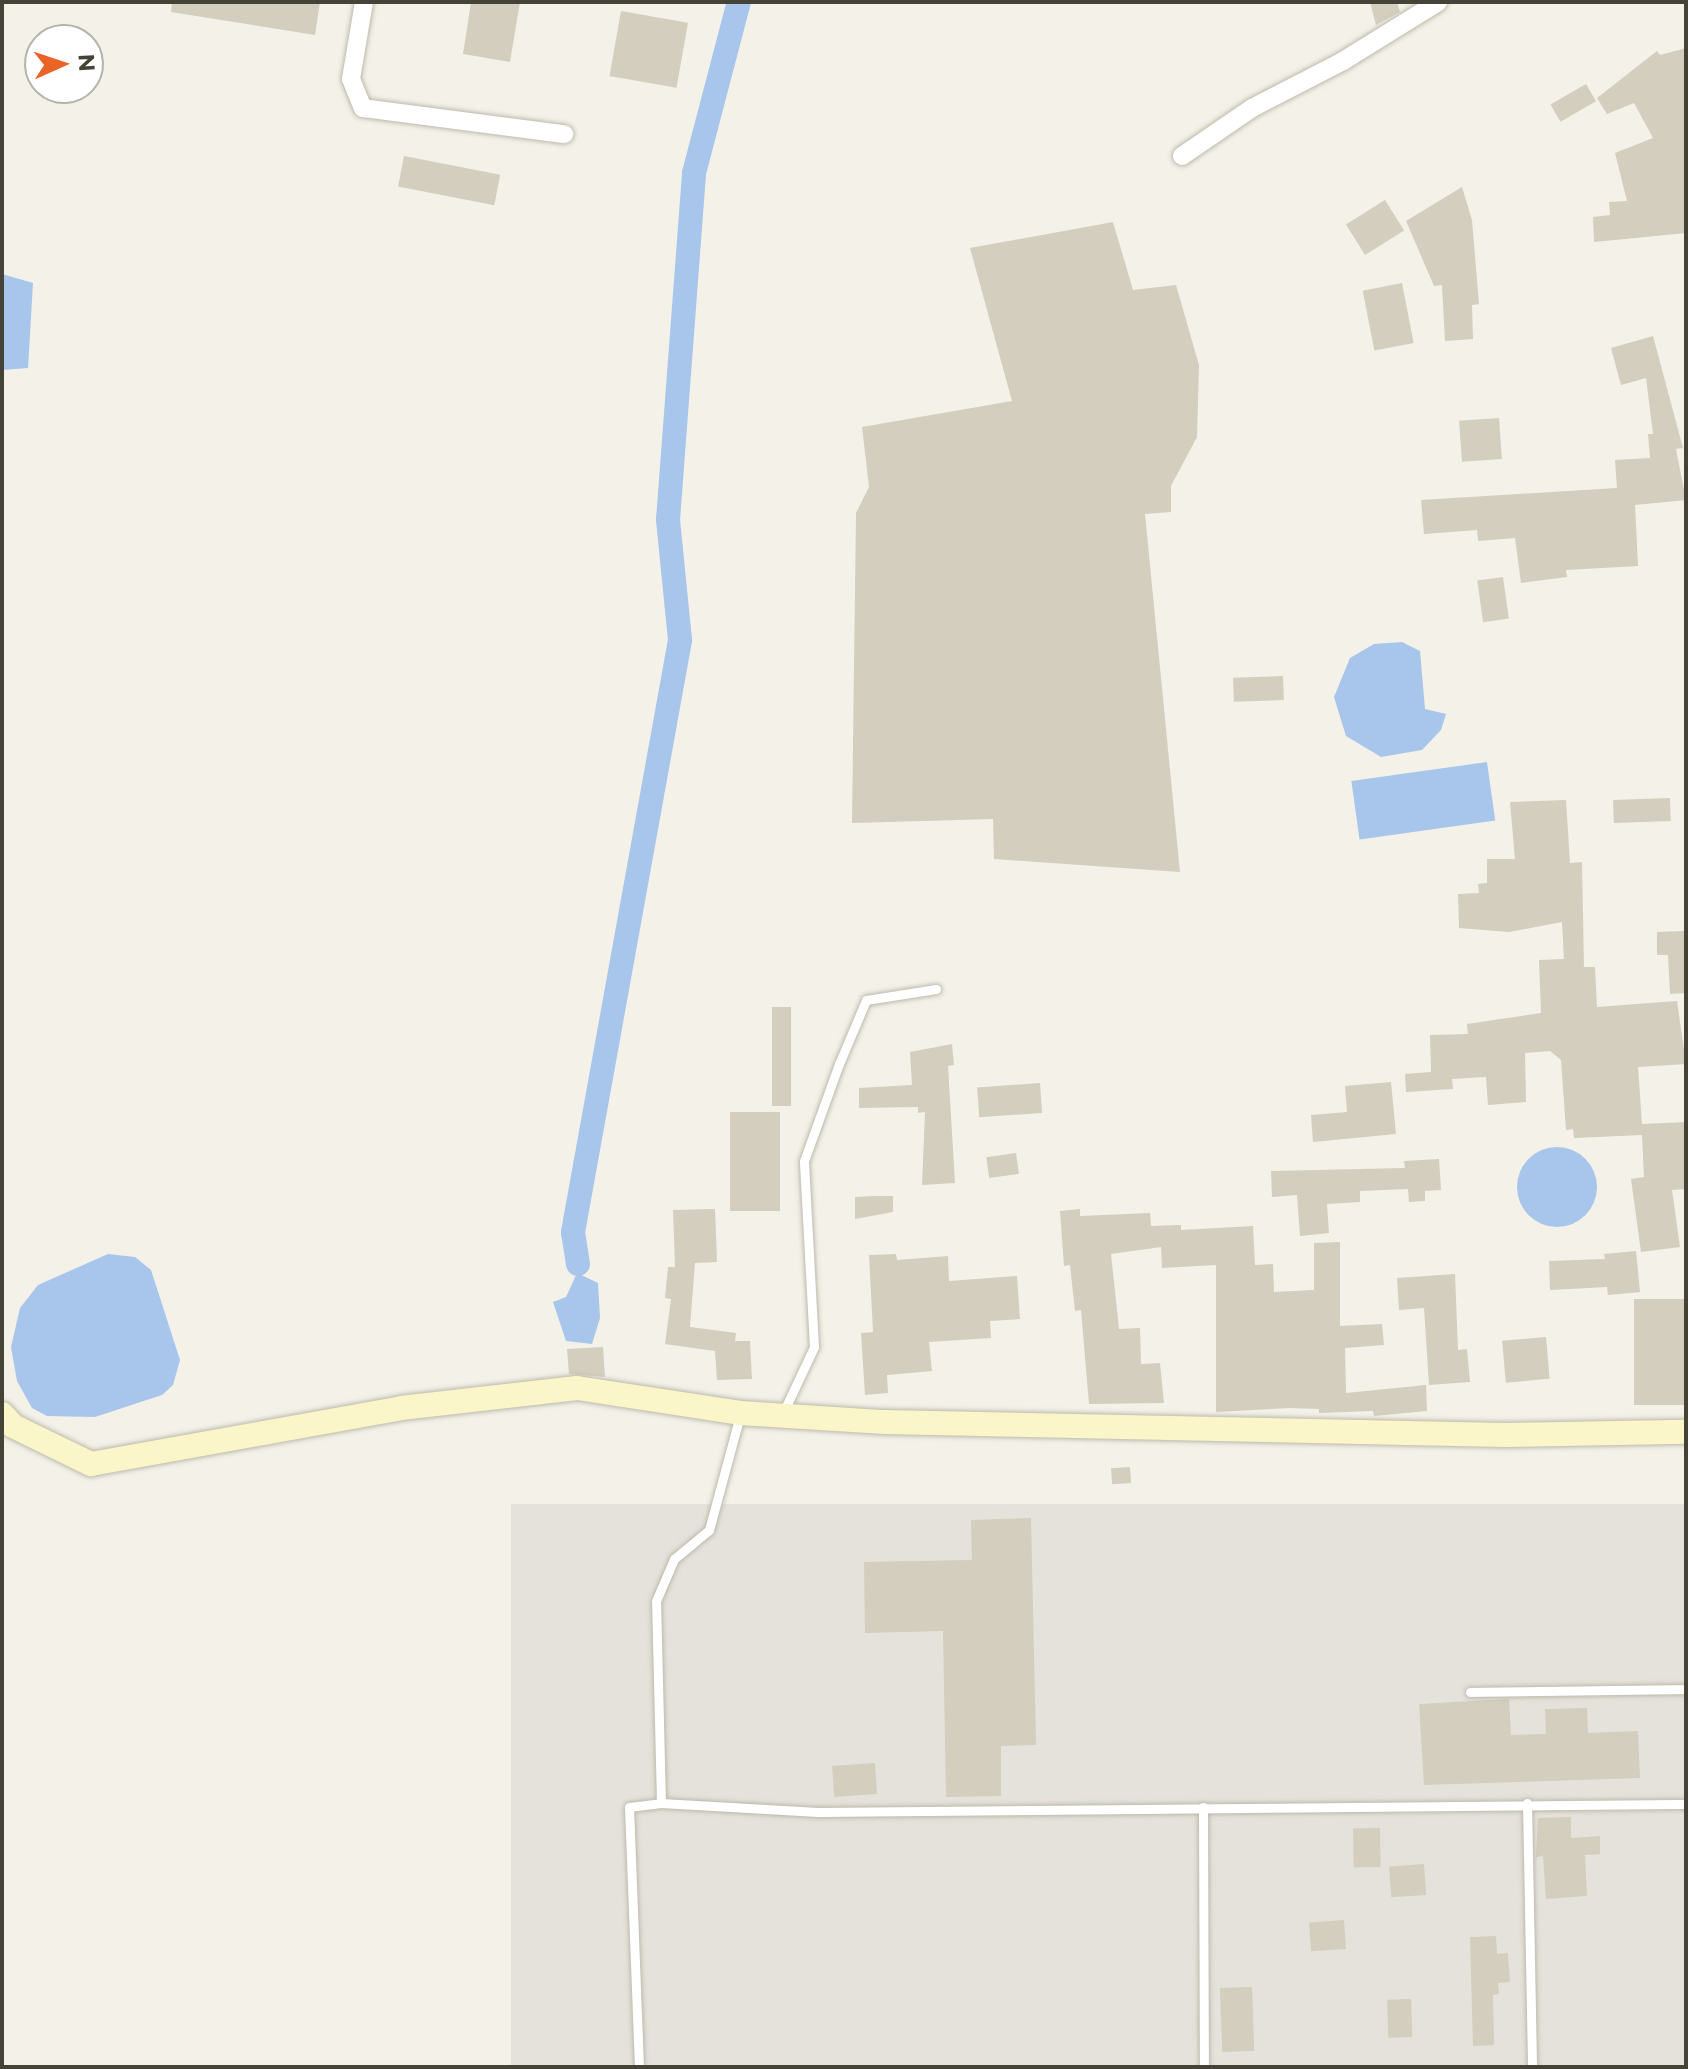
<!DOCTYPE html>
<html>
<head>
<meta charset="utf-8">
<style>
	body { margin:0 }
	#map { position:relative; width:1688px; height:2069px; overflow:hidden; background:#f3f1e8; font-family:Montserrat,sans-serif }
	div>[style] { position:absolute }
	.industrial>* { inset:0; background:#e5e2dc; transform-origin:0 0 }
	.water>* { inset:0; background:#a8c5eb; transform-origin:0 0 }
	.round { border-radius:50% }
	.canal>* { height:24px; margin:-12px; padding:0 12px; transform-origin:12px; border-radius:12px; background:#a8c5eb }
	.building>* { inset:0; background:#d3cebe; transform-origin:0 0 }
	.roads { filter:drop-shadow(0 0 2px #bdbaab) drop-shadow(0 0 2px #bdbaab) }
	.lane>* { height:9px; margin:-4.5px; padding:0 4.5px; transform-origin:4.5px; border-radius:4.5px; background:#fff }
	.street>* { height:18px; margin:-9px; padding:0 9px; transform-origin:9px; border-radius:9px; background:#fff }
	.secondary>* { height:24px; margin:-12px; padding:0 12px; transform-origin:12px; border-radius:12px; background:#fbf6ca }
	span { translate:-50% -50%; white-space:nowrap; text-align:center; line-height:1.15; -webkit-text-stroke:6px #fff; paint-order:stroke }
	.frame { position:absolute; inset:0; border:4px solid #454237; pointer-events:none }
	.north { position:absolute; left:24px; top:24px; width:80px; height:80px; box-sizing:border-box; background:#fff; border:2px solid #b5b3af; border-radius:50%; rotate:87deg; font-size:22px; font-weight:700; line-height:32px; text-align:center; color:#454237 }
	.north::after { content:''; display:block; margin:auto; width:28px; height:36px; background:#ea6327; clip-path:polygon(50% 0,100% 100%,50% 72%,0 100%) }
</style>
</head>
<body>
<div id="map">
	<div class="industrial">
		<i style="left:511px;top:1504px;width:1175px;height:563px"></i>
	</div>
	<div class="water">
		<i style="clip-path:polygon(2px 274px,33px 283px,28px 368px,2px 370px)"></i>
		<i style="clip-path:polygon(1402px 642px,1420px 651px,1425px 709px,1446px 714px,1441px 730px,1422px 750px,1381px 757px,1346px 736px,1334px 697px,1350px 658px,1374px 644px)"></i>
		<i style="left:1487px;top:762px;width:59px;height:137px;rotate:82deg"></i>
		<i class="round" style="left:1517px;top:1147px;width:80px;height:80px"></i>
		<i style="clip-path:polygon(108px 1254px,135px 1257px,151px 1270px,180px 1360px,173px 1385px,162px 1395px,95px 1417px,47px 1416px,32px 1408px,17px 1381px,11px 1347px,20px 1308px,38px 1285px)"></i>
		<i style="clip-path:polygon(577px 1273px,598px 1283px,600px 1318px,592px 1344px,566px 1341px,553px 1302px,566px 1297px)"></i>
	</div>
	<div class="canal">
		<i style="left:578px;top:1264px;width:32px;rotate:-99deg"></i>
		<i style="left:573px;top:1232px;width:602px;rotate:-79.75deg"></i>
		<i style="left:680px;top:640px;width:121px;rotate:-95.7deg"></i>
		<i style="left:668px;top:520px;width:348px;rotate:-85.7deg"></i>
		<i style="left:694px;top:173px;width:177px;rotate:-75.3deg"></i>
	</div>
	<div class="building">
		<i style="clip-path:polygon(172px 2px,320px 2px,315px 35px,171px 12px)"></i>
		<i style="clip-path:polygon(471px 2px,520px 2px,510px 62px,463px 54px)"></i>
		<i style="clip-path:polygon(1370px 2px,1397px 2px,1400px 12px,1376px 25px)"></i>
		<i style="left:621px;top:11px;width:68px;height:66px;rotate:10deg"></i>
		<i style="clip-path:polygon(1686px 48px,1686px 233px,1594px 242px,1593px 217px,1610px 215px,1609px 202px,1627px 201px,1615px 153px,1653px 138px,1634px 103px,1607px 114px,1597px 98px,1657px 51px,1660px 55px)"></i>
		<i style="left:1586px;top:84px;width:20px;height:41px;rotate:60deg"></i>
		<i style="left:404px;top:156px;width:98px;height:31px;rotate:11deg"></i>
		<i style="clip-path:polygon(1462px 187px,1472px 220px,1479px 304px,1472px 305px,1473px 339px,1445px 341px,1442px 285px,1434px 286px,1406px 221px)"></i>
		<i style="left:1385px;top:200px;width:36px;height:46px;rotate:58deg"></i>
		<i style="clip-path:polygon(1113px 222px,1133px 290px,1176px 285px,1199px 365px,1197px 437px,1171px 486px,1171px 512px,1145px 514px,1180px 872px,994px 859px,993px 819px,852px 823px,856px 513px,869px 487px,862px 427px,1012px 401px,970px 248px)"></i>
		<i style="left:1402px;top:283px;width:61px;height:40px;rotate:79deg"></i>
		<i style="clip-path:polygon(1653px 336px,1683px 448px,1676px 449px,1686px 500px,1635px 505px,1638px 566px,1566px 570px,1567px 577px,1521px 583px,1515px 538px,1478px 541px,1477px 530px,1424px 534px,1421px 500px,1617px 488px,1615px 460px,1650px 458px,1648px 434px,1653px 434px,1646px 378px,1621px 385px,1611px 348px)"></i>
		<i style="left:1499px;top:418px;width:41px;height:40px;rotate:86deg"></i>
		<i style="left:1503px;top:577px;width:42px;height:26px;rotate:82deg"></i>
		<i style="left:1283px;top:676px;width:24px;height:50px;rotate:88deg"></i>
		<i style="left:1670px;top:798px;width:23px;height:57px;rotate:88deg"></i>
		<i style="clip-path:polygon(1566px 800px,1570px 863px,1582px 862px,1584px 967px,1595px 967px,1597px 1007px,1677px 1001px,1686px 1064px,1638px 1067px,1642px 1124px,1686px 1122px,1686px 1189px,1672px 1190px,1680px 1247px,1641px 1252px,1631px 1179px,1644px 1177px,1642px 1135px,1574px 1138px,1573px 1129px,1566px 1130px,1561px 1060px,1550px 1051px,1525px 1053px,1526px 1102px,1488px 1105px,1486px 1077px,1452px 1079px,1453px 1089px,1406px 1092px,1405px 1074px,1431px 1072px,1430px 1035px,1468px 1034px,1467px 1024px,1541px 1013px,1539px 960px,1564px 959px,1562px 922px,1509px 932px,1459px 928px,1458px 894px,1479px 893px,1478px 884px,1487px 883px,1487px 859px,1515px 859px,1510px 802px)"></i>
		<i style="clip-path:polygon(1686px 931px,1686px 993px,1670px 994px,1668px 955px,1657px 955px,1657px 932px)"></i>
		<i style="left:772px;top:1007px;width:19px;height:99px"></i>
		<i style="clip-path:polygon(952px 1044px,954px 1065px,948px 1066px,955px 1183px,922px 1185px,925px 1112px,918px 1113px,918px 1107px,859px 1108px,859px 1088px,912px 1085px,910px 1052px)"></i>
		<i style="clip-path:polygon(1391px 1082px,1396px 1134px,1313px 1142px,1311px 1115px,1347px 1112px,1345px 1086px)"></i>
		<i style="left:1040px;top:1083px;width:30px;height:63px;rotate:86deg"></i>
		<i style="left:730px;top:1112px;width:50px;height:99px"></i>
		<i style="left:1016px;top:1153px;width:21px;height:30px;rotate:82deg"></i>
		<i style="clip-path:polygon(1439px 1159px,1441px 1190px,1425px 1191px,1425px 1201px,1409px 1202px,1408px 1189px,1360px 1191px,1360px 1202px,1327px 1204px,1329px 1233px,1300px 1236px,1297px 1195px,1272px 1197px,1271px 1171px,1405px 1168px,1404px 1161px)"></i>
		<i style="clip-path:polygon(876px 1196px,893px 1196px,893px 1212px,855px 1219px,855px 1197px)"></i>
		<i style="clip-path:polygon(715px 1209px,717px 1262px,695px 1263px,690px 1327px,736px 1333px,735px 1341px,750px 1341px,752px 1379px,717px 1380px,715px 1351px,665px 1344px,671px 1299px,665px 1298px,668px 1267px,675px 1267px,673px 1210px)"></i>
		<i style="clip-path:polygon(1080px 1209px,1080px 1216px,1150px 1213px,1151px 1226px,1181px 1225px,1181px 1230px,1253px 1226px,1255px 1265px,1273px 1264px,1274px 1292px,1314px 1290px,1314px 1243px,1340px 1242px,1340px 1326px,1382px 1324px,1384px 1345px,1345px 1348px,1346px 1393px,1426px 1385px,1427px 1411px,1374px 1416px,1373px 1411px,1319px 1413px,1319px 1409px,1290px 1408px,1216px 1412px,1216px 1265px,1162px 1268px,1161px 1247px,1111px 1254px,1119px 1329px,1140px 1328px,1141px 1364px,1160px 1363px,1164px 1403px,1089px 1404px,1081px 1310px,1075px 1311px,1070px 1265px,1064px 1266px,1060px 1211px)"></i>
		<i style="clip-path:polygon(1636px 1251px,1640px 1292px,1608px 1295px,1607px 1287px,1550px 1290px,1549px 1261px,1605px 1259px,1604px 1254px)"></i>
		<i style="clip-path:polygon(896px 1254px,897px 1260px,948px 1256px,949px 1281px,1017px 1276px,1020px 1319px,990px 1321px,991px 1338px,929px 1342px,932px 1371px,887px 1375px,888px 1393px,865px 1395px,861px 1333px,873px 1332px,869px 1255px)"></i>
		<i style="clip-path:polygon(1455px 1274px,1458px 1350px,1467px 1349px,1470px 1382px,1429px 1385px,1424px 1308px,1399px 1310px,1397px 1278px)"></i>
		<i style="left:1686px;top:1299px;width:106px;height:52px;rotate:90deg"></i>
		<i style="left:1546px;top:1337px;width:42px;height:44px;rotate:85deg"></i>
		<i style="clip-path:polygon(603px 1347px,605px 1377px,569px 1374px,567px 1349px)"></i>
		<i style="left:1130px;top:1467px;width:16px;height:19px;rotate:86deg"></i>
		<i style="clip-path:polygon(1031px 1518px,1036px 1745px,1001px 1746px,1001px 1796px,946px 1797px,943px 1631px,865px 1633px,864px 1562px,972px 1560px,971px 1520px)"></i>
		<i style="clip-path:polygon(1509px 1699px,1511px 1735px,1546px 1734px,1545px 1709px,1587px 1708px,1588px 1733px,1638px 1731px,1640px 1778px,1424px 1785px,1419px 1704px)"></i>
		<i style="left:875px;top:1763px;width:31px;height:43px;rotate:86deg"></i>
		<i style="clip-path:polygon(1571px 1817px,1571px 1838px,1600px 1836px,1600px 1854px,1585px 1855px,1587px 1896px,1546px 1899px,1543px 1856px,1536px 1857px,1538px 1818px)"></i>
		<i style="left:1380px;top:1828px;width:39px;height:27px;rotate:89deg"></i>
		<i style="left:1424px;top:1864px;width:31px;height:35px;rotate:86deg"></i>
		<i style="left:1344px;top:1920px;width:29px;height:35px;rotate:86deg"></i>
		<i style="clip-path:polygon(1496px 1936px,1497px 1954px,1508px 1953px,1510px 1982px,1498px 1983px,1499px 1994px,1493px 1995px,1494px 2045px,1473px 2046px,1470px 1937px)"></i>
		<i style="left:1252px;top:1987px;width:64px;height:32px;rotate:88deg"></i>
		<i style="left:1411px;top:1999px;width:38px;height:24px;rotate:88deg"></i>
	</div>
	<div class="roads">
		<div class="lane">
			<i style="left:782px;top:1415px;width:75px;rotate:-64.8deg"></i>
			<i style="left:814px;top:1347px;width:186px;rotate:-93.1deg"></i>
			<i style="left:804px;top:1161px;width:103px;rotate:-70.2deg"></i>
			<i style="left:839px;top:1064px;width:69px;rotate:-67.1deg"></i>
			<i style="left:866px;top:1000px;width:71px;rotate:-8.9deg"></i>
			<i style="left:1470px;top:1692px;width:216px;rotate:-0.8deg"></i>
			<i style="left:661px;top:1803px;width:202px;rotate:-91.4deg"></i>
			<i style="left:656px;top:1601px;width:46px;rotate:-66.8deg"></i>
			<i style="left:674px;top:1559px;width:45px;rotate:-39.6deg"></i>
			<i style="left:709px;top:1530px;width:119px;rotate:-74.9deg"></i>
			<i style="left:1527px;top:1803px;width:264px;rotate:88.9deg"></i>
			<i style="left:1203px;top:1807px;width:260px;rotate:89.8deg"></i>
			<i style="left:639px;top:2067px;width:260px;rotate:-92.2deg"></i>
			<i style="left:629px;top:1807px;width:32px;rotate:-7deg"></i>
			<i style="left:661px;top:1803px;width:157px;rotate:3.3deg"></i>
			<i style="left:818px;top:1812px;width:868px;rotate:-0.53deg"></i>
		</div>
		<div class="street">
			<i style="left:364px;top:2px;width:78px;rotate:99.6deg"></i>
			<i style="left:351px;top:79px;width:31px;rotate:68deg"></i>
			<i style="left:363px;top:108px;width:203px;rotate:7.4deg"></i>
			<i style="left:1182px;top:156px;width:85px;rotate:-34.4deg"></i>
			<i style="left:1252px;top:108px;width:102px;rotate:-27.3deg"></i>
			<i style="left:1343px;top:61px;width:112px;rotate:-31.8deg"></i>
		</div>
		<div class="secondary">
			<i style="left:2px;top:1414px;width:16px;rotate:47deg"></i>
			<i style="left:13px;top:1426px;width:87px;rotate:26deg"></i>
			<i style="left:91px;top:1464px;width:315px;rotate:-10.2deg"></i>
			<i style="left:401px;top:1408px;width:177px;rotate:-6.5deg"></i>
			<i style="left:577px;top:1388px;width:165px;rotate:8.7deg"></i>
			<i style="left:740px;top:1413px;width:145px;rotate:3.6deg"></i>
			<i style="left:885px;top:1422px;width:621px;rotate:1.2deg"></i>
			<i style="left:1506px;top:1435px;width:180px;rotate:-1deg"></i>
		</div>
	</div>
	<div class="frame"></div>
	<div class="north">N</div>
</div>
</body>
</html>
